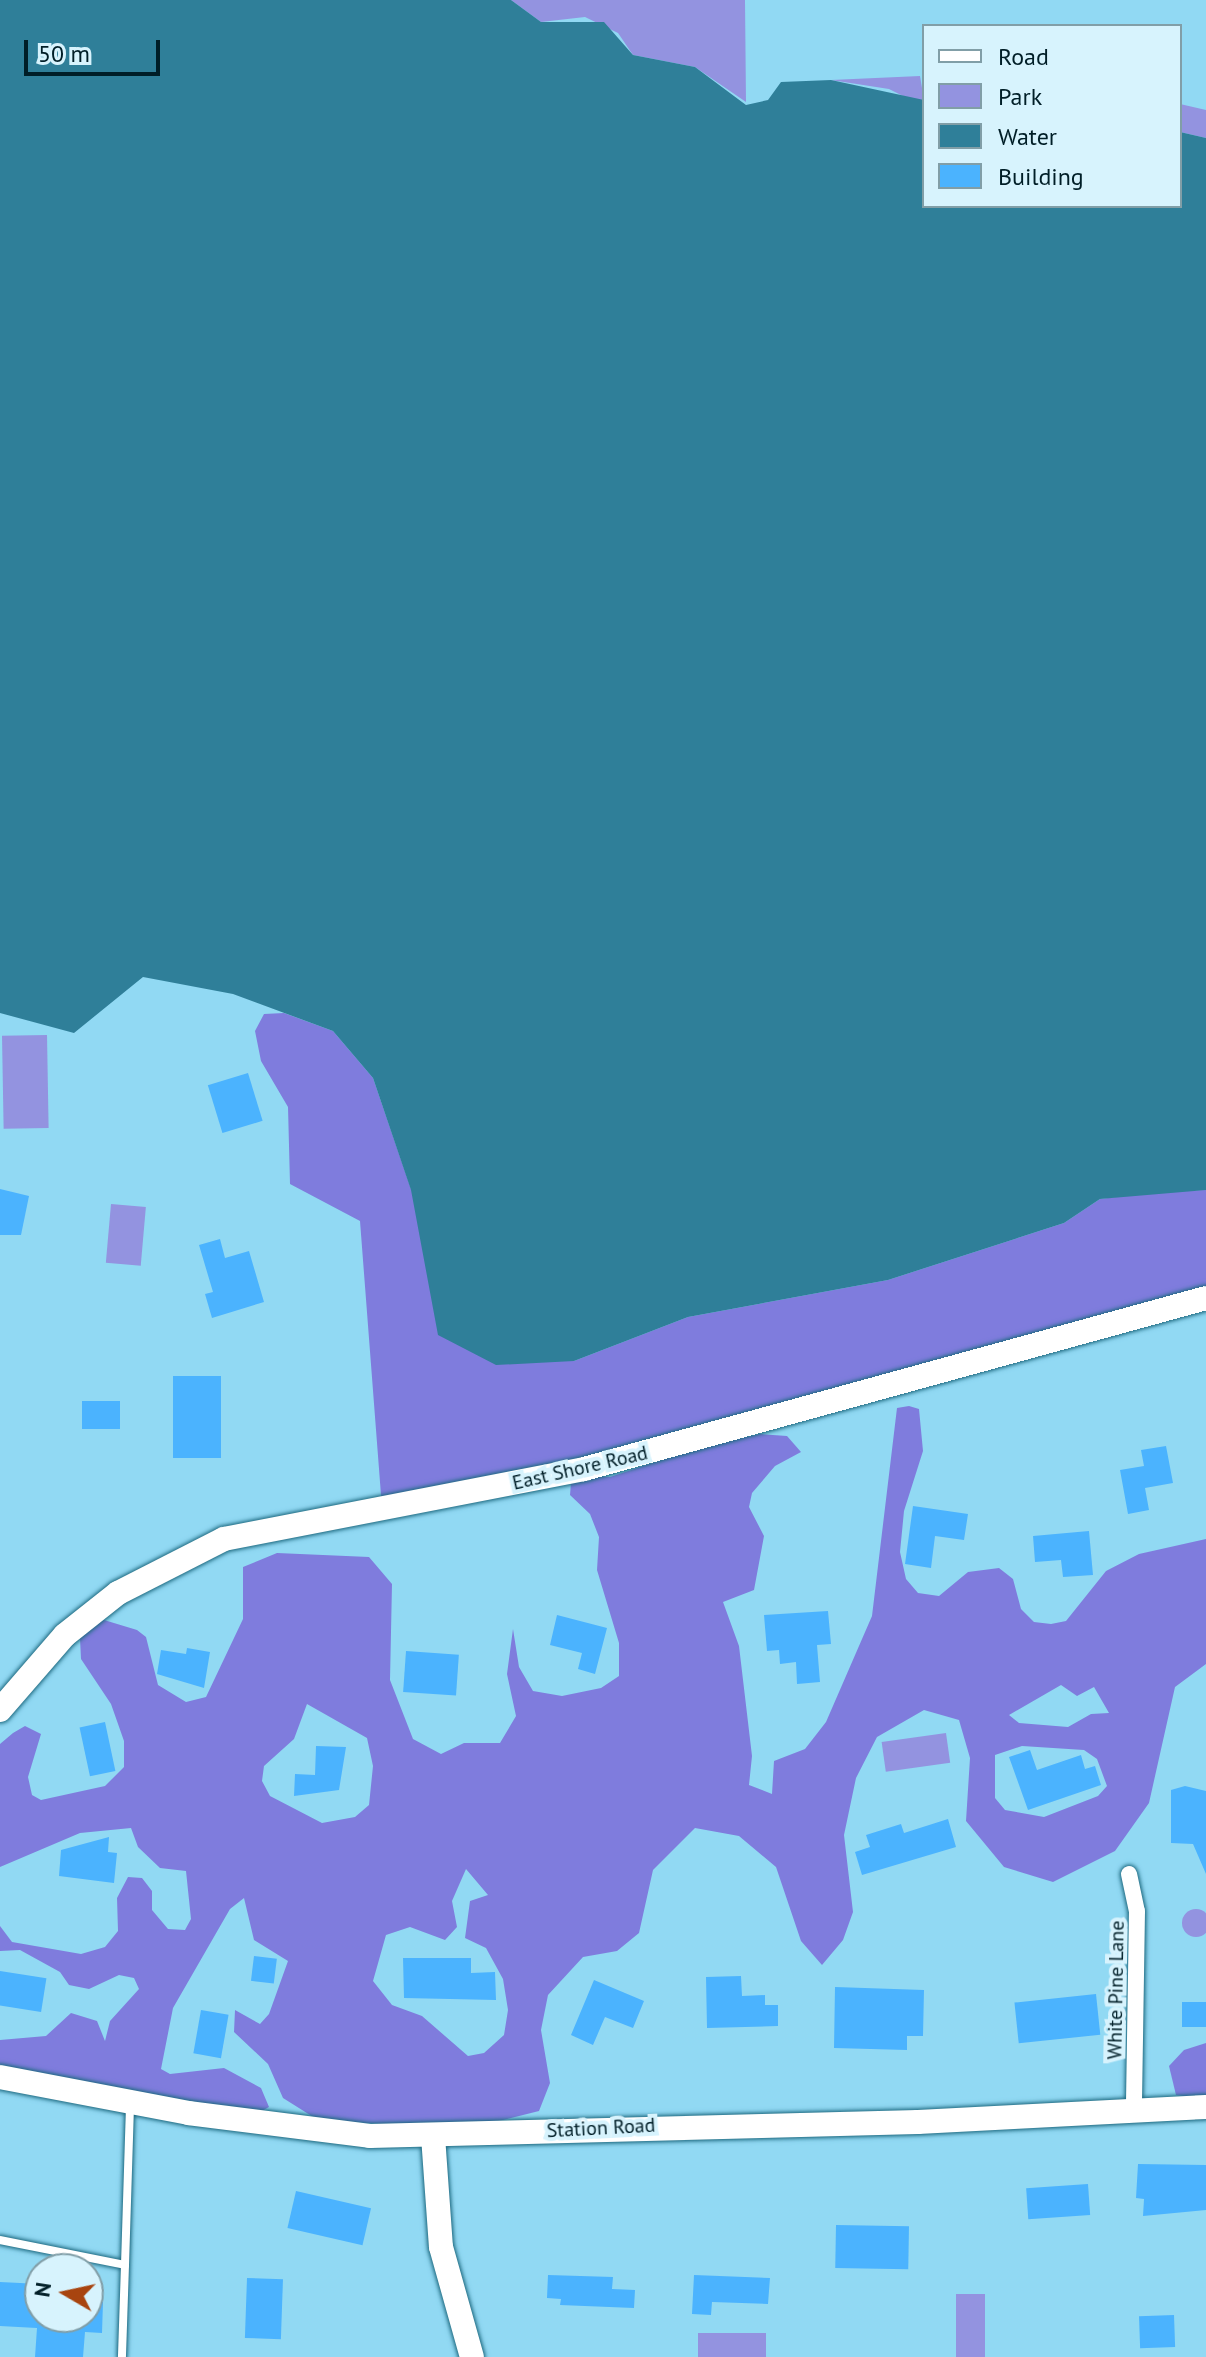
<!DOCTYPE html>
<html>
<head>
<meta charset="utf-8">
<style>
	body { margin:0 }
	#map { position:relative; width:1206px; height:2357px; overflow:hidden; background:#91d9f3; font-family:"PT Sans",sans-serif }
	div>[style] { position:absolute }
	.green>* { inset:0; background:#9393e0; transform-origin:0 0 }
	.round { border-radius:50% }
	.forest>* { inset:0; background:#7f7cdd }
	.water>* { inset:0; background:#2f7f99 }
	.building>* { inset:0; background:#4bb3fe; transform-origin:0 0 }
	.roads { filter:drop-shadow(0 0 2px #1d6980) drop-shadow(0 0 2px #1d6980) }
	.lane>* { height:8px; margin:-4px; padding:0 4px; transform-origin:4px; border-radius:4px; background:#fff }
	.street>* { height:16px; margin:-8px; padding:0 8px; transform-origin:8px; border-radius:8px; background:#fff }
	.secondary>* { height:24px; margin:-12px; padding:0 12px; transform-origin:12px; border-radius:12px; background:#fff }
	span { translate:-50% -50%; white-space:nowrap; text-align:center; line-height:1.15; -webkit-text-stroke:8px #d7f3fd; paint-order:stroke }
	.street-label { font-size:20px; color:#001e27 }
	.legend { position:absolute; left:922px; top:24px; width:260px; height:184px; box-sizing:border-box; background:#d7f3fd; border:2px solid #819ea7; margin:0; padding:10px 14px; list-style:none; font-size:24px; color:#001e27 }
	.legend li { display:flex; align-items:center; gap:16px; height:40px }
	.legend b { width:40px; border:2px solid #819ea7 }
	.north { position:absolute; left:24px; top:2253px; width:80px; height:80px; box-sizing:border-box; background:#d7f3fd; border:2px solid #819ea7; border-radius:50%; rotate:279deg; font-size:22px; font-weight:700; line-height:32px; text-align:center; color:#001e27 }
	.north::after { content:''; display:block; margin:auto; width:28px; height:36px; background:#a8440f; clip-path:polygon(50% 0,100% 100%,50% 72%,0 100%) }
	.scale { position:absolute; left:24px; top:40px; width:136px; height:36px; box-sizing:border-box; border:4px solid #001e27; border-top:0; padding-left:10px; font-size:24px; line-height:28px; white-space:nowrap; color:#001e27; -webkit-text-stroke:6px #d7f3fd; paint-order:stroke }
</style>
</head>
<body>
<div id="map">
	<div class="green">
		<i style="clip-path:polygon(511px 0,745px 0,746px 102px,695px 67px,633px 55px,618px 33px,585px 17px,541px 22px)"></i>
		<i style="clip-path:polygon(920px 76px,924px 100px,915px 102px,889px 89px,831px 80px)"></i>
		<i style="clip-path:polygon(1180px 104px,1206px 110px,1206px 138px,1180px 132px)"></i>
		<i style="left:47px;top:1035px;width:93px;height:45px;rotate:89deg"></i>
		<i style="left:111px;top:1204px;width:35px;height:59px;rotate:5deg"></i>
		<i style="left:946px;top:1733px;width:30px;height:65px;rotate:82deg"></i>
		<i class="round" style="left:1182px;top:1909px;width:28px;height:28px"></i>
		<i style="left:956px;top:2294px;width:29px;height:63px"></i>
		<i style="left:698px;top:2333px;width:68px;height:24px"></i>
	</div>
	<div class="forest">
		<i style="clip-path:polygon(284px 1013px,333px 1031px,373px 1078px,411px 1189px,574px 1361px,688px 1317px,888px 1280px,1064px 1223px,1100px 1199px,1162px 1191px,1206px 1190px,1206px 1298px,789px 1415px,382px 1508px,360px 1221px,290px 1184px,288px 1107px,261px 1061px,255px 1031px,264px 1014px)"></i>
		<i style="clip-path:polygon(evenodd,909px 1406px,919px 1409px,923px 1451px,904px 1511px,900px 1552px,906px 1579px,918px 1593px,939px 1596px,968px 1572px,999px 1568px,1013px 1579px,1021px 1609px,1034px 1622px,1051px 1624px,1066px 1621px,1106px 1571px,1139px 1554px,1206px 1539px,1206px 1664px,1175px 1687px,1149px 1803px,1115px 1851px,1053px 1882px,1004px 1867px,966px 1821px,970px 1758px,959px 1720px,924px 1710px,877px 1737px,856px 1778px,844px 1835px,853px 1912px,843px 1940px,822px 1965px,801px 1941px,776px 1867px,739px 1836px,695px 1828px,653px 1870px,639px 1933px,617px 1951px,583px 1957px,548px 1995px,541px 2030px,550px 2083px,539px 2111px,499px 2121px,398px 2125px,318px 2120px,283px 2098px,268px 2064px,234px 2032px,235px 2010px,260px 2024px,269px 2014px,288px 1961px,254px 1940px,244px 1898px,230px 1909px,173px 2008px,161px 2069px,170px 2074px,224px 2068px,261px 2088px,269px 2107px,258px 2113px,0 2067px,0 2040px,46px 2036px,71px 2013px,97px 2021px,105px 2041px,110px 2021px,139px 1989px,134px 1978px,119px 1975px,89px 1989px,69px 1985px,60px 1972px,20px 1950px,0 1951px,0 1926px,12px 1942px,81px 1954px,105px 1947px,118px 1931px,117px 1898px,128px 1877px,142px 1878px,152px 1891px,152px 1910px,168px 1929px,185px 1930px,191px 1919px,186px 1871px,160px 1868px,138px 1847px,131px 1828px,80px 1833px,0 1867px,0 1744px,13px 1733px,25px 1726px,41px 1734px,28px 1777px,32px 1795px,41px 1800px,105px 1786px,124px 1767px,124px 1741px,111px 1704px,81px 1659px,80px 1638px,89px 1627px,104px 1620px,137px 1630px,146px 1637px,158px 1685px,186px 1702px,206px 1697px,243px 1619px,243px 1567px,277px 1553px,369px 1557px,392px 1584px,390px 1680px,413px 1739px,441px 1754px,464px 1743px,500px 1743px,516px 1716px,507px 1674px,513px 1629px,519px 1667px,533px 1691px,562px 1696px,601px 1688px,619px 1676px,619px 1643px,597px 1570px,599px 1537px,590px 1514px,570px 1495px,571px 1483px,580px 1475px,610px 1477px,701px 1447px,760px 1434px,787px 1436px,801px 1452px,775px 1466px,752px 1493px,749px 1507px,764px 1536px,754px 1590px,723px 1602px,739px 1646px,752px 1756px,749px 1785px,772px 1794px,774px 1761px,805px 1749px,826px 1722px,872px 1616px,897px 1408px,909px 1406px,1061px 1685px,1077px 1696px,1094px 1687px,1109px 1713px,1091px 1714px,1068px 1727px,1019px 1723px,1009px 1715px,1061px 1685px,909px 1406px,307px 1704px,367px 1738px,373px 1766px,369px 1805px,355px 1817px,322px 1823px,270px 1796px,262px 1781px,264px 1766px,294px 1739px,307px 1704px,909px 1406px,1022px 1746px,1084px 1750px,1097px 1759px,1107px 1786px,1098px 1796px,1044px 1817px,1005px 1810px,995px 1798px,995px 1755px,1022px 1746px,909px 1406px,466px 1869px,488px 1895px,470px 1901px,465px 1938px,486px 1948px,503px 1979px,508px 2010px,504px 2035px,484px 2053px,468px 2056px,422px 2016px,392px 2005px,373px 1981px,386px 1935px,410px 1927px,445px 1940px,457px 1927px,452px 1901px,466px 1869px)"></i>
		<i style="clip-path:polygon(1206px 2043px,1206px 2099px,1176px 2095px,1169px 2066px,1184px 2050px)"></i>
	</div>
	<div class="water">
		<i style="clip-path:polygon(0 0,511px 0,541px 22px,604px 22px,633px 55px,695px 67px,746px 105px,768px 100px,781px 82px,831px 80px,924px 100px,924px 206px,1180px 206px,1180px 132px,1206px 138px,1206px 1190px,1100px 1199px,1064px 1223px,888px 1280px,688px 1317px,574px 1361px,496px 1365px,438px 1335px,411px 1190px,373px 1078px,333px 1031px,233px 994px,143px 977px,74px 1033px,0 1013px)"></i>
	</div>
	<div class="building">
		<i style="left:248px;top:1073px;width:50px;height:42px;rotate:73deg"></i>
		<i style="clip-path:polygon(0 1189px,29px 1196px,21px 1235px,0 1235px)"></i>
		<i style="clip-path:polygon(220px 1239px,225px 1258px,249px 1251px,264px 1302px,212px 1318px,205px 1294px,213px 1292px,199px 1245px)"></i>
		<i style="left:173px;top:1376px;width:48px;height:82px"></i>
		<i style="left:82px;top:1401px;width:38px;height:28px"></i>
		<i style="clip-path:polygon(1166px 1446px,1173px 1483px,1145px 1488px,1149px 1510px,1128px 1514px,1120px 1470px,1144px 1466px,1141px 1450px)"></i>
		<i style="clip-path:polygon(913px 1506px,968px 1514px,964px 1540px,935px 1536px,931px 1568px,905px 1564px)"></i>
		<i style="clip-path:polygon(1089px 1531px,1093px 1575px,1063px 1577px,1061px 1560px,1035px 1562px,1033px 1536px)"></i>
		<i style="clip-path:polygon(828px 1611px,831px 1644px,817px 1645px,820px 1682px,797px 1684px,796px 1662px,780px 1664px,779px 1650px,767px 1651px,764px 1615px)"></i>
		<i style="clip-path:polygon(557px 1615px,607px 1628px,595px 1674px,578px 1669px,582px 1653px,550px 1645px)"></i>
		<i style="clip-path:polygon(187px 1648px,210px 1652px,204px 1688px,157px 1674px,161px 1650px,186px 1654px)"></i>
		<i style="left:406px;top:1651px;width:53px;height:41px;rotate:4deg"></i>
		<i style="left:105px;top:1722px;width:50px;height:26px;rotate:78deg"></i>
		<i style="clip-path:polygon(316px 1746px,346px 1747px,339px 1790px,294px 1796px,295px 1774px,315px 1775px)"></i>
		<i style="clip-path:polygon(1030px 1750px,1037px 1770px,1081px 1755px,1085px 1769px,1095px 1766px,1101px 1785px,1028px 1810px,1009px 1757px)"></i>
		<i style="clip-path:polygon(1185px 1786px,1206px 1791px,1206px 1874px,1193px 1844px,1171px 1843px,1171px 1790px)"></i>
		<i style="clip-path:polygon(948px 1819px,956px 1847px,862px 1875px,855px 1852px,870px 1847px,866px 1835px,901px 1824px,904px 1833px)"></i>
		<i style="clip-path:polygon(109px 1837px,108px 1852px,117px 1853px,114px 1883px,59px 1876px,61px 1850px)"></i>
		<i style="left:254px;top:1956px;width:23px;height:25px;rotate:7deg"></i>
		<i style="clip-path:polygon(403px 1958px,471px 1958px,471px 1973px,495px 1972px,496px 2000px,404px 1998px)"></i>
		<i style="left:0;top:1971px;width:47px;height:34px;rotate:9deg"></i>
		<i style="clip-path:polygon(741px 1976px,742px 1996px,765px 1995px,765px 2005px,778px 2005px,778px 2026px,707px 2028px,706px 1977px)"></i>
		<i style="clip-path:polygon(594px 1980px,644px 2001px,633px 2028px,605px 2017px,593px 2045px,571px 2035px)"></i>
		<i style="clip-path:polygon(835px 1987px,924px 1990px,923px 2036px,907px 2036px,907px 2050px,834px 2048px)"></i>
		<i style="left:1096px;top:1994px;width:41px;height:82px;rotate:84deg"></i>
		<i style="left:1182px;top:2002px;width:24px;height:25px"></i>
		<i style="left:201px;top:2010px;width:28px;height:44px;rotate:10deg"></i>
		<i style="clip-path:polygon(1138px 2164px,1206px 2165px,1206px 2210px,1143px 2216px,1144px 2199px,1136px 2198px)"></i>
		<i style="left:1088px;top:2184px;width:31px;height:62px;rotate:86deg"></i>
		<i style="left:296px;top:2191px;width:77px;height:38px;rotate:13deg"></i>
		<i style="left:836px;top:2225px;width:73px;height:43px;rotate:1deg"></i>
		<i style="clip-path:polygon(548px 2275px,613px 2277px,612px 2289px,635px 2290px,634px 2308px,560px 2305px,561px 2299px,547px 2298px)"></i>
		<i style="clip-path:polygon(694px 2275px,770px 2278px,768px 2304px,712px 2302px,711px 2315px,692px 2314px)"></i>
		<i style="left:247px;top:2278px;width:36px;height:60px;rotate:2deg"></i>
		<i style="clip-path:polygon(0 2282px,40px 2284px,40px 2317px,88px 2317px,88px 2301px,103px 2302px,102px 2333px,85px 2332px,83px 2357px,35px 2357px,37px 2328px,0 2326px)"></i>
		<i style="left:1174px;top:2315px;width:32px;height:35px;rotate:88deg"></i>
	</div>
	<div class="roads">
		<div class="lane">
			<i style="left:0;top:2240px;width:127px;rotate:11.3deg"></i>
			<i style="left:125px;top:2265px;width:92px;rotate:91.9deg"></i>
			<i style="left:125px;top:2265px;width:159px;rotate:-88.2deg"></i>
		</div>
		<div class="street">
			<i style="left:1129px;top:1874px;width:38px;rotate:78deg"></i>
			<i style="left:1137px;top:1911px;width:196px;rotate:90.9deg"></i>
		</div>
		<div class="secondary">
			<i style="left:0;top:1710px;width:99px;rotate:-49.1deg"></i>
			<i style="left:65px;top:1635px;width:68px;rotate:-38.4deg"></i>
			<i style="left:118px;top:1593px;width:119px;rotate:-27deg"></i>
			<i style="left:224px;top:1539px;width:367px;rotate:-11deg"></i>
			<i style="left:584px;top:1469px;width:645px;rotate:-15.37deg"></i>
			<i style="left:0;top:2077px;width:191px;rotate:10.8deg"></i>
			<i style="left:188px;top:2113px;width:183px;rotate:7.2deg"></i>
			<i style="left:370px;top:2136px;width:548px;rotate:-1.46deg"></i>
			<i style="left:918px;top:2122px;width:288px;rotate:-3deg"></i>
			<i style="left:433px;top:2136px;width:111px;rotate:85.9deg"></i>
			<i style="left:441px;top:2247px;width:114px;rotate:74.3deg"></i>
		</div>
	</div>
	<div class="street-label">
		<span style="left:580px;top:1468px;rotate:-13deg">East Shore Road</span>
		<span style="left:1116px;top:1990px;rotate:-89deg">White Pine Lane</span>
		<span style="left:601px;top:2128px;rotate:-3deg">Station Road</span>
	</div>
	<ul class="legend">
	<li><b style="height:10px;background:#fff"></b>Road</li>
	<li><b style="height:22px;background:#9393e0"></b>Park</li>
	<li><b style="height:22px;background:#2f7f99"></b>Water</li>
	<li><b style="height:22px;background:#4bb3fe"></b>Building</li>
	</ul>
	<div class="north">N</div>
	<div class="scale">50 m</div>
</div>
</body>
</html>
